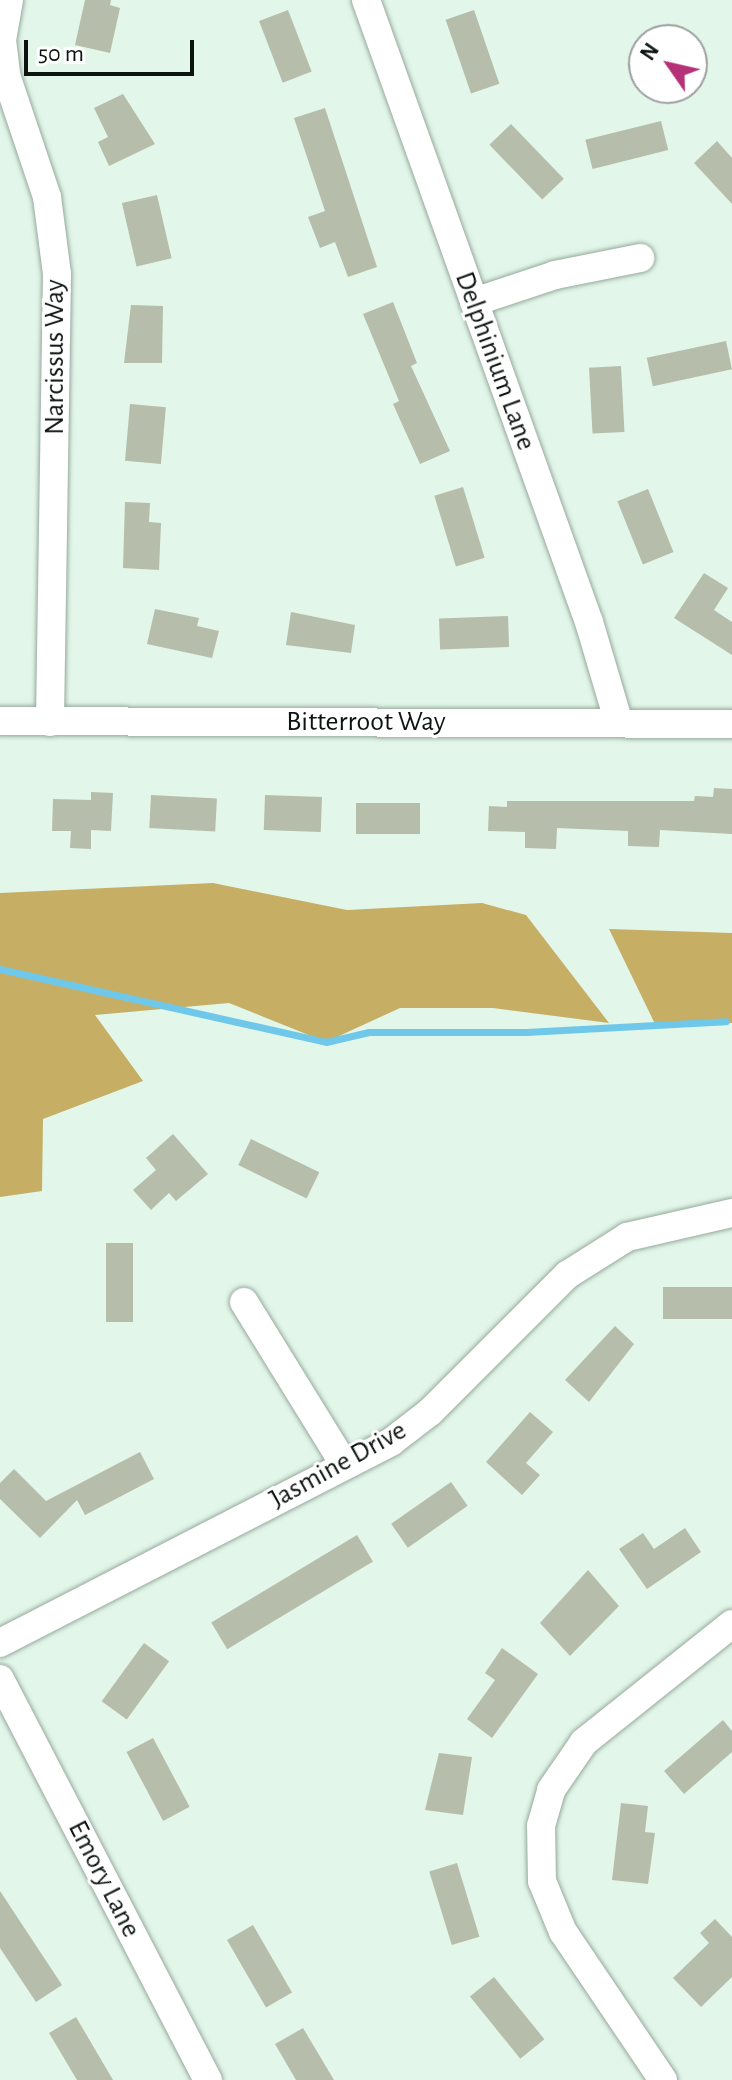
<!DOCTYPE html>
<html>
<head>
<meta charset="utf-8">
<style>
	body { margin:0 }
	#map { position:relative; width:732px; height:2080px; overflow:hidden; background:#e2f6e9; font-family:"Alegreya Sans",sans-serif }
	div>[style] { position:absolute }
	.forest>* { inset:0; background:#c6ae64 }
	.stream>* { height:7px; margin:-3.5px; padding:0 3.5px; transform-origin:3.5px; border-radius:3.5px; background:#6fc8ea }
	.building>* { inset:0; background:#b6bdab; transform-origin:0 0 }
	.roads { filter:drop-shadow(0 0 2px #96a99d) drop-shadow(0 0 2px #96a99d) }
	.minor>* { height:28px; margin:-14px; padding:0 14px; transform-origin:14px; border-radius:14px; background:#fff }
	span { translate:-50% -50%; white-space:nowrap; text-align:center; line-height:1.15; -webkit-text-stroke:6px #fff; paint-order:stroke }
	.street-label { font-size:28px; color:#0d1410 }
	.north { position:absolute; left:628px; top:24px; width:80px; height:80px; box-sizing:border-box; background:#fff; border:2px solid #9ea19f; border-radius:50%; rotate:304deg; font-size:22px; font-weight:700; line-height:32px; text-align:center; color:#0d1410 }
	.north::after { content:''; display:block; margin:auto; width:28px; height:36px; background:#b53178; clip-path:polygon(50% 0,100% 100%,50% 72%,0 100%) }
	.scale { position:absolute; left:24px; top:40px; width:170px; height:36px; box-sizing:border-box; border:4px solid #0d1410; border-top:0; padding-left:10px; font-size:24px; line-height:28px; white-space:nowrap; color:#0d1410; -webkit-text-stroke:6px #fff; paint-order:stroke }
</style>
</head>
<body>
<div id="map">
	<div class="forest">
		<i style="clip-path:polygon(213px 883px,347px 910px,482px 903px,526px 915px,609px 1023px,493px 1008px,400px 1008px,326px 1042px,229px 1003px,95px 1015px,143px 1081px,43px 1119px,42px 1191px,0 1197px,0 893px)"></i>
		<i style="clip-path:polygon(609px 929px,732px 933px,732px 1023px,656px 1026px)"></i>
	</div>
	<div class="stream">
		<i style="left:0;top:969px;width:334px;rotate:12.6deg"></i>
		<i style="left:326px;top:1042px;width:44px;rotate:-13.1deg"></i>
		<i style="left:369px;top:1032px;width:157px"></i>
		<i style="left:526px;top:1032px;width:200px;rotate:-3.1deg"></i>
	</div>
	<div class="building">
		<i style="clip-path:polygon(85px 0,111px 0,110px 5px,120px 8px,110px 53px,75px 45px)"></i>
		<i style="left:288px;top:10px;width:66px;height:31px;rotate:69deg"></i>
		<i style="left:474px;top:10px;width:78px;height:30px;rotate:71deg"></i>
		<i style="clip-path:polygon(123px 94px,155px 144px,109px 166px,98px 142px,108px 137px,94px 108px)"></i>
		<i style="clip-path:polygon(325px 108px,377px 267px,348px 277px,335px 242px,320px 248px,308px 217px,325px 211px,294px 118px)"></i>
		<i style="left:661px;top:121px;width:30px;height:78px;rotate:76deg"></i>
		<i style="left:511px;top:124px;width:76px;height:30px;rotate:46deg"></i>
		<i style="clip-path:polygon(717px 141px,732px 158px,732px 204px,694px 163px)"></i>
		<i style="left:157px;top:195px;width:65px;height:36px;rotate:77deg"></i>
		<i style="clip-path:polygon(393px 302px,417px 363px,411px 366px,450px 451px,420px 464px,393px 404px,399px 401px,363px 314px)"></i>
		<i style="clip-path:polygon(131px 305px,163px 306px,162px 363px,124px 363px)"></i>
		<i style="left:726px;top:341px;width:29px;height:81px;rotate:78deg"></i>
		<i style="left:621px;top:366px;width:66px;height:32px;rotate:87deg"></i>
		<i style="left:130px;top:404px;width:36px;height:57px;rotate:5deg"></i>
		<i style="left:463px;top:487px;width:74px;height:30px;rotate:73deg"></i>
		<i style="left:648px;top:489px;width:68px;height:33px;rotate:68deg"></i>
		<i style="clip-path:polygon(125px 502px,150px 503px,149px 522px,161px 523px,159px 570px,123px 568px)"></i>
		<i style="clip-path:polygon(704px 573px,728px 588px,714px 610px,732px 622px,732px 655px,674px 618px)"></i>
		<i style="clip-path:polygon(155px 609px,199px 618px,197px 626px,219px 631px,212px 658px,147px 644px)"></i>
		<i style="clip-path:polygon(291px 612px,355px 625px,351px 653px,286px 645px)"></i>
		<i style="left:508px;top:616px;width:31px;height:69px;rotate:88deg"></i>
		<i style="clip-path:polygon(714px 788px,732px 789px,732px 834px,660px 830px,659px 847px,628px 846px,628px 831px,557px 828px,556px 849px,525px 848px,525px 832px,488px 831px,489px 806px,507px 807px,507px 801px,694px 801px,695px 796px,713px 797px)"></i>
		<i style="clip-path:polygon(91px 792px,113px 793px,111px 831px,91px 830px,91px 849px,70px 848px,71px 831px,52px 831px,53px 799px,91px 800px)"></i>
		<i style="left:151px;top:795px;width:66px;height:33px;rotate:3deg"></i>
		<i style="left:265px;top:795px;width:57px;height:35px;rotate:2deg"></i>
		<i style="left:420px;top:803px;width:31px;height:64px;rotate:90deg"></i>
		<i style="clip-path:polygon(173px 1134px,208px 1174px,176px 1201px,169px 1193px,151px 1210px,133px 1190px,156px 1170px,146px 1158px)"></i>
		<i style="left:251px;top:1139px;width:76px;height:29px;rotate:26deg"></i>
		<i style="left:133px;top:1243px;width:79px;height:27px;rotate:90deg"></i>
		<i style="left:732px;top:1287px;width:32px;height:69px;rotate:90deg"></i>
		<i style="clip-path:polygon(615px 1326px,634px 1344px,589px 1402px,565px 1380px)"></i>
		<i style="clip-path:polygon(530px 1412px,553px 1432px,526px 1463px,540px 1475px,522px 1495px,486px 1462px)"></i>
		<i style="clip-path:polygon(140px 1452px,154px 1479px,85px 1515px,77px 1500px,40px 1538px,0 1499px,0 1483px,14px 1469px,46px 1501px)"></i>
		<i style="left:451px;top:1482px;width:29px;height:73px;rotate:55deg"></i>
		<i style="clip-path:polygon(685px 1528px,701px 1552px,647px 1589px,619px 1549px,643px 1533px,654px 1549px)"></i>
		<i style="left:357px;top:1535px;width:31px;height:170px;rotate:59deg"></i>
		<i style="clip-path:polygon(588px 1570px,619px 1606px,570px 1656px,540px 1623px)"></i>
		<i style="left:144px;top:1643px;width:31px;height:72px;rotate:36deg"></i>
		<i style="clip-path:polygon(502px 1648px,538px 1674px,492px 1738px,467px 1719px,495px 1680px,485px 1673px)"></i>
		<i style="clip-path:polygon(723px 1720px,732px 1731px,732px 1752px,684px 1794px,664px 1771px)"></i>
		<i style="left:153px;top:1738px;width:78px;height:30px;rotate:62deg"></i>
		<i style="clip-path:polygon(439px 1753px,472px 1757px,463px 1815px,425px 1810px)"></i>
		<i style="clip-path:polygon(621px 1803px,648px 1806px,645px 1832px,655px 1833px,648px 1884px,612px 1880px)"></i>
		<i style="left:457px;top:1863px;width:77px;height:29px;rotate:73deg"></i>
		<i style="clip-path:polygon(0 1891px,62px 1985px,36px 2002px,0 1948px)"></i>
		<i style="clip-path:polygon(715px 1919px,732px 1937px,732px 1977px,701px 2007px,673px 1978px,709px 1943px,700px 1933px)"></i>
		<i style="left:253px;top:1925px;width:78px;height:30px;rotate:60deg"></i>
		<i style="left:494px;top:1977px;width:80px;height:31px;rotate:51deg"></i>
		<i style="clip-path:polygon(76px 2017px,113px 2080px,77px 2080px,49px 2033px)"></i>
		<i style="clip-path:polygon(303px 2028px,334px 2080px,296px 2080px,275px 2044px)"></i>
	</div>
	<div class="roads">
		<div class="minor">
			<i style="left:9px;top:0;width:41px;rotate:99.9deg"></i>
			<i style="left:2px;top:40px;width:38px;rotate:83deg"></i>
			<i style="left:7px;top:78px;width:126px;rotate:71.4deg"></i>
			<i style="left:47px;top:197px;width:78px;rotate:82.6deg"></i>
			<i style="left:57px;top:274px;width:448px;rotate:90.9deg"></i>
			<i style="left:366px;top:0;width:661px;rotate:70.28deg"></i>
			<i style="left:589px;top:622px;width:105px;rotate:73.5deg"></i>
			<i style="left:474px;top:302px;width:85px;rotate:-18.4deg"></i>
			<i style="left:555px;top:275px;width:87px;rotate:-11.3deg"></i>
			<i style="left:0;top:721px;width:732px;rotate:0.23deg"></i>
			<i style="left:244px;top:1302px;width:190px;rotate:58.3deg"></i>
			<i style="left:0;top:1643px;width:440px;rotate:-27.2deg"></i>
			<i style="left:391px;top:1442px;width:49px;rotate:-37.6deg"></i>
			<i style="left:430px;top:1412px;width:194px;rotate:-45deg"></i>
			<i style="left:567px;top:1275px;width:71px;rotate:-32.3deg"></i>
			<i style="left:627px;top:1237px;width:108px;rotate:-12.9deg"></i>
			<i style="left:0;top:1679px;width:452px;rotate:62.6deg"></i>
			<i style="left:663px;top:2080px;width:179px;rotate:-124deg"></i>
			<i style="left:563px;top:1932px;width:55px;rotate:-112.4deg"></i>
			<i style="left:542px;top:1881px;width:55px;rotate:-91deg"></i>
			<i style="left:541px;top:1826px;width:37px;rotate:-74deg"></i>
			<i style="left:551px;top:1790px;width:58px;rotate:-55.5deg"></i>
			<i style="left:584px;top:1742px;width:189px;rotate:-38.6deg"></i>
		</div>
	</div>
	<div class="street-label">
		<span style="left:55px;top:357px;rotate:-90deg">Narcissus Way</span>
		<span style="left:495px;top:361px;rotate:70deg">Delphinium Lane</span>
		<span style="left:366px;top:722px">Bitterroot Way</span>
		<span style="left:338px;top:1465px;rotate:-29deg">Jasmine Drive</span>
		<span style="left:104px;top:1879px;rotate:63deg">Emory Lane</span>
	</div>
	<div class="north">N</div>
	<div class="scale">50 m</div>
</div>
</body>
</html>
